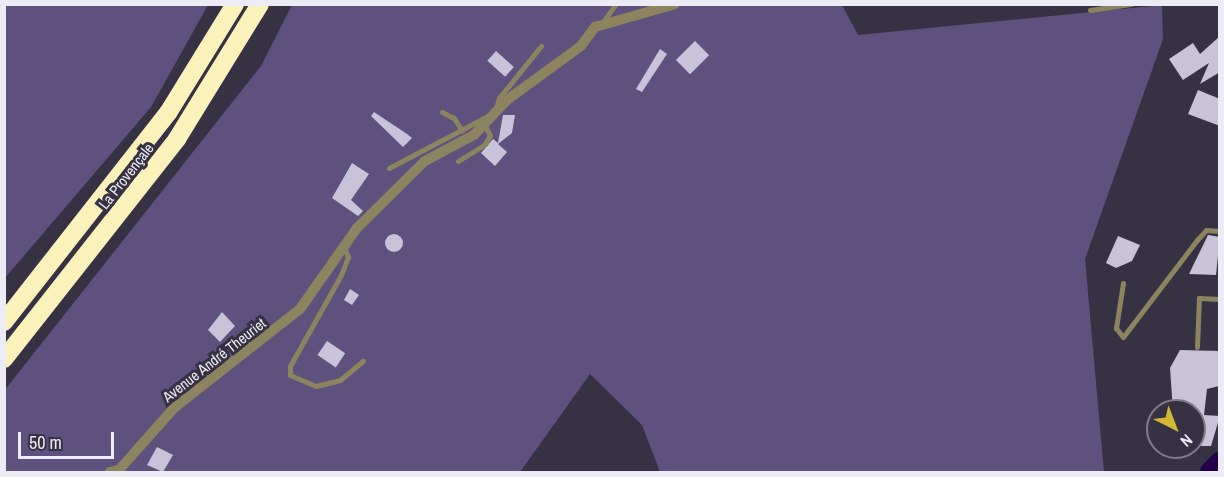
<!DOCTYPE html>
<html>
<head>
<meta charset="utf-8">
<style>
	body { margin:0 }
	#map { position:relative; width:1224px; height:477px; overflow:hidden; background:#373243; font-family:"Archivo Narrow",sans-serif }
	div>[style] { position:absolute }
	.green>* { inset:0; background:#5f517e }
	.river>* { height:22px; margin:-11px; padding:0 11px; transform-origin:11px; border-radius:11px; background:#230149 }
	.building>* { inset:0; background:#c8c3d8; transform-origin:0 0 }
	.round { border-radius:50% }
	.service>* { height:5px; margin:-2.5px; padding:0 2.5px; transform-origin:2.5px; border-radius:2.5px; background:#8b845f }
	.minor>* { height:10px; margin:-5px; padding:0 5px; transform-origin:5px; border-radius:5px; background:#8b845f }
	.motorway>* { height:18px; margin:-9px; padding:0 9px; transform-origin:9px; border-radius:9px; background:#fbf1ba }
	span { translate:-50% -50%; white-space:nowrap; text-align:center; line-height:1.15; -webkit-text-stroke:6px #373243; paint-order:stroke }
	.street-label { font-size:15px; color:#edebf5 }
	.frame { position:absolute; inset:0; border:6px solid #edebf5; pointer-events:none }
	.north { position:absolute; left:1146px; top:399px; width:60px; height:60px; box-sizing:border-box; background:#373243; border:2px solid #807c8a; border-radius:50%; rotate:138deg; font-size:16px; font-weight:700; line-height:24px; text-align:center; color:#edebf5 }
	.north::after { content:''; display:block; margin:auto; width:21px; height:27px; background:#d0b736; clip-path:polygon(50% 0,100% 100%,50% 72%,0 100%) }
	.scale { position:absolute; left:18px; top:432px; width:96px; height:27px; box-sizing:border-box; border:3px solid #edebf5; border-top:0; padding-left:8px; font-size:18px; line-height:21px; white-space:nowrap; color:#edebf5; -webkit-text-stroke:4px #373243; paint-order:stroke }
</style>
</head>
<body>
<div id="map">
	<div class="green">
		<i style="clip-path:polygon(5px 4px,208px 5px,151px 107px,5px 278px)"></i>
		<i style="clip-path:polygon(292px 5px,842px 5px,858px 35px,1162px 5px,1163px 39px,1085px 259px,1104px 472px,660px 472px,642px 425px,590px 374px,520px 472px,5px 472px,4px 391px,261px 66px)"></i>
	</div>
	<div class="river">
		<i style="left:1211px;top:472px;width:13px;rotate:-45deg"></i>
	</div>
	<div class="building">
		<i style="clip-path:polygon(1219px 37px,1220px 72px,1200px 84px,1209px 63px,1183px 80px,1169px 59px,1193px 43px,1200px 54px)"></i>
		<i style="left:695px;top:41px;width:20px;height:27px;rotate:45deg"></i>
		<i style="clip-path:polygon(660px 49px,667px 54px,642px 92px,636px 89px)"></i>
		<i style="left:496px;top:51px;width:24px;height:13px;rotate:42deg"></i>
		<i style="clip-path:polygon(1198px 90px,1220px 99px,1220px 126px,1188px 114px)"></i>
		<i style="clip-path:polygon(374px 112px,407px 134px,412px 138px,403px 147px,371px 116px)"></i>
		<i style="clip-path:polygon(503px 115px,515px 115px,512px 133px,498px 144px,507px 152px,495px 166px,481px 153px,493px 139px,498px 143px)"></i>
		<i style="clip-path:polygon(352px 163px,369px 174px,351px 200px,363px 211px,358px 216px,332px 198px)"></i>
		<i class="round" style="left:385px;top:234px;width:18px;height:18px"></i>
		<i style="clip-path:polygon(1208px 235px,1220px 237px,1216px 275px,1189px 274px)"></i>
		<i style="clip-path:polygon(1118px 236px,1140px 245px,1132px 261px,1116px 268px,1106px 263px)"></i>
		<i style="clip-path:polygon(350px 289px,359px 295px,352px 305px,344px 300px)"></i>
		<i style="clip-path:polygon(222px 312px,235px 326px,220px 342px,208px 330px)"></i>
		<i style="left:327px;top:341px;width:22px;height:17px;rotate:34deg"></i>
		<i style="clip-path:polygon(1180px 350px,1220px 351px,1219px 386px,1207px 389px,1204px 415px,1220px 416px,1211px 446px,1194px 446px,1194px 411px,1173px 411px,1170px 368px)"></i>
		<i style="clip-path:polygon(157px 447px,173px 455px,163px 472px,147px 465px)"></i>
	</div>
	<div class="service">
		<i style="left:1090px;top:10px;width:41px;rotate:-8.3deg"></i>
		<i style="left:602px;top:23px;width:24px;rotate:-54deg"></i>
		<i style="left:442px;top:112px;width:13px;rotate:27deg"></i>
		<i style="left:454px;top:118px;width:15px;rotate:58deg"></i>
		<i style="left:458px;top:161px;width:32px;rotate:-32deg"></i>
		<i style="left:485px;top:144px;width:10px;rotate:-61deg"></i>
		<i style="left:490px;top:135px;width:10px;rotate:-119deg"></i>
		<i style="left:389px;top:168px;width:120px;rotate:-27.8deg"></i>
		<i style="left:495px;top:112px;width:15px;rotate:-74deg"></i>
		<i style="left:499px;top:98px;width:67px;rotate:-51.1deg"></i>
		<i style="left:344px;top:247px;width:11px;rotate:68deg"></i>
		<i style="left:348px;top:257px;width:19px;rotate:111deg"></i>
		<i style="left:341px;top:275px;width:104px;rotate:119.3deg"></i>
		<i style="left:290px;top:366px;width:9px;rotate:90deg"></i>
		<i style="left:290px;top:375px;width:28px;rotate:23deg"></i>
		<i style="left:316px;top:386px;width:25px;rotate:-14deg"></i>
		<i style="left:340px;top:380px;width:30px;rotate:-40deg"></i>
		<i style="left:1123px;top:283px;width:46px;rotate:98.8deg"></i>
		<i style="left:1116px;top:328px;width:11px;rotate:52deg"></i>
		<i style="left:1123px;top:337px;width:122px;rotate:-52.7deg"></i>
		<i style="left:1197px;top:240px;width:13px;rotate:-48deg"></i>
		<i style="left:1206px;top:230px;width:14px;rotate:4deg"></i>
		<i style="left:1197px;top:347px;width:49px;rotate:-87.7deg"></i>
		<i style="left:1199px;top:298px;width:21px;rotate:3deg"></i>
	</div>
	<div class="minor">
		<i style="left:110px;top:472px;width:9px;rotate:-13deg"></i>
		<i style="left:119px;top:470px;width:83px;rotate:-48.4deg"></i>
		<i style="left:174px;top:408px;width:160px;rotate:-38.2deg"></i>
		<i style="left:300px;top:309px;width:99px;rotate:-54.9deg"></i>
		<i style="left:357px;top:228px;width:95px;rotate:-44.6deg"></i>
		<i style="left:425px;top:161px;width:55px;rotate:-28deg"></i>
		<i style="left:474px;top:135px;width:48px;rotate:-46.7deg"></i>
		<i style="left:507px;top:100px;width:92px;rotate:-36.1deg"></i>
		<i style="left:581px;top:46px;width:24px;rotate:-54deg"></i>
		<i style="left:595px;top:27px;width:83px;rotate:-16deg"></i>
	</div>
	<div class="motorway">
		<i style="left:4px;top:322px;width:266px;rotate:-51.9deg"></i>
		<i style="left:168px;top:113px;width:128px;rotate:-58.4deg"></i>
		<i style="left:4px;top:359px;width:280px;rotate:-51.8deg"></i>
		<i style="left:177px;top:139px;width:158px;rotate:-58.4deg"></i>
	</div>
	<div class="street-label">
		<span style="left:126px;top:176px;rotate:-52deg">La Provençale</span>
		<span style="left:214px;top:360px;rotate:-38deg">Avenue André Theuriet</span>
	</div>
	<div class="frame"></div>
	<div class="north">N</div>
	<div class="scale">50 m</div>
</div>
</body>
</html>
